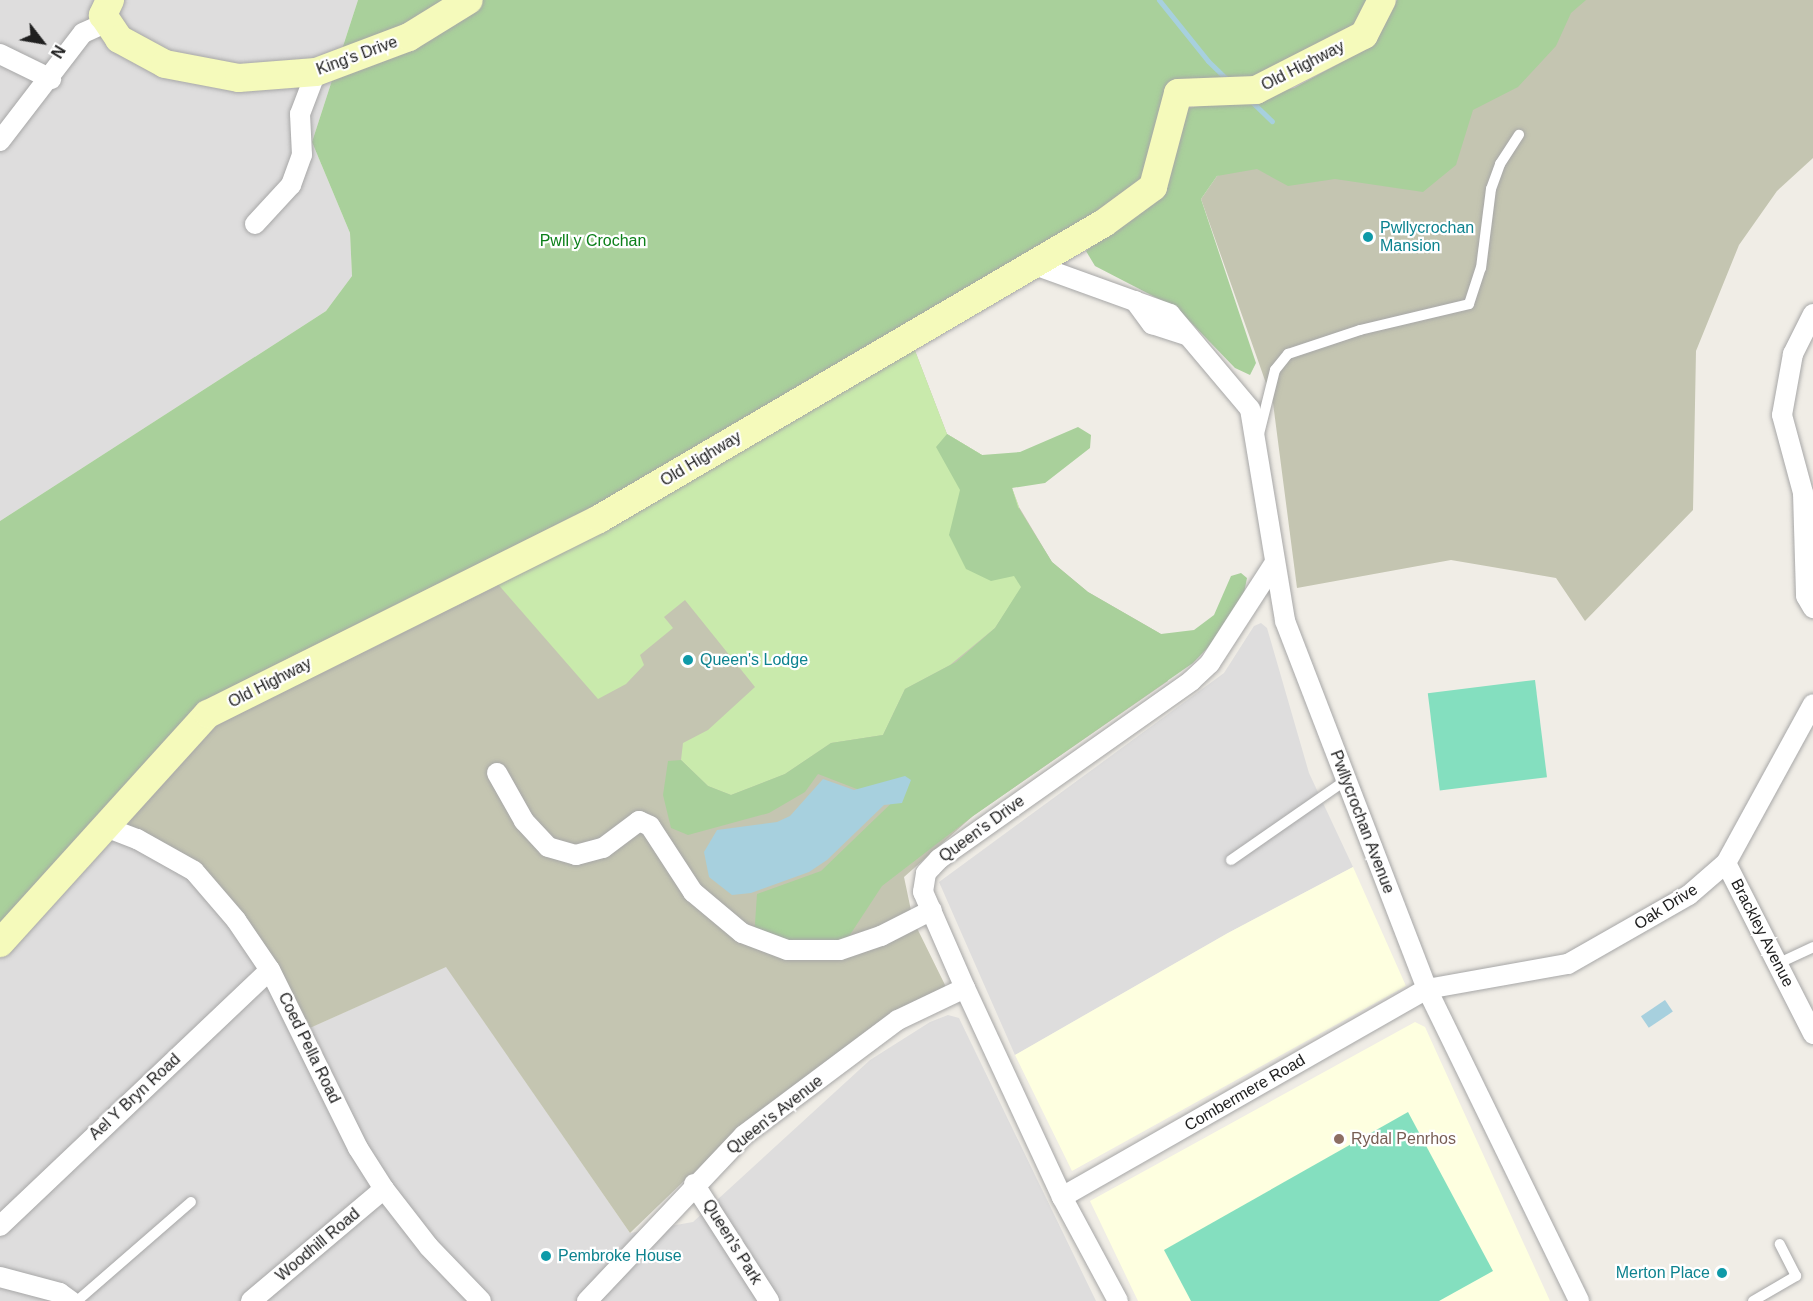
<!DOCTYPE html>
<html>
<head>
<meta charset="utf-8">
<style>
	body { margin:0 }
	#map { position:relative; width:1813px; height:1301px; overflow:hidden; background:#f0ede6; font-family:Arial,sans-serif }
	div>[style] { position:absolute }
	.residential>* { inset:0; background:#dedddd }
	.education>* { inset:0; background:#feffe0 }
	.construction>* { inset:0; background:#c4c5b1 }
	.grass>* { inset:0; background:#c9eaac }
	.forest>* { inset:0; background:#a9d09b }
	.pitch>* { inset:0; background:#84dfbf; transform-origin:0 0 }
	.water>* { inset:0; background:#a7d0de; transform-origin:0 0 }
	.stream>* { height:5px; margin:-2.5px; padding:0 2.5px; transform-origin:2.5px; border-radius:2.5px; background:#a7d0de }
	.roads { filter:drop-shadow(0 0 2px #a7a7a7) drop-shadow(0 0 2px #a7a7a7) }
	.lane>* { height:10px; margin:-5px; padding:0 5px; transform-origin:5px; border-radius:5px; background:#fff }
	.street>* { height:20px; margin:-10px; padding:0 10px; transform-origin:10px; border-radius:10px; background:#fff }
	.secondary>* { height:28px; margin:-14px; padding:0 14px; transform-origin:14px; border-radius:14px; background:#f5fabb }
	.dots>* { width:16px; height:16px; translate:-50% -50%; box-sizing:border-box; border:3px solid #fff; border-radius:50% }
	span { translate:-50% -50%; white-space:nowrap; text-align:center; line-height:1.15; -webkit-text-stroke:4.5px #fff; paint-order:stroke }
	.street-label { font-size:16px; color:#202020 }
	.culture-label { font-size:16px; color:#0d838f }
	.left { translate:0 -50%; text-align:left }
	.right { translate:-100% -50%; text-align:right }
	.park-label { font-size:16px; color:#0c8019 }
	.education-label { font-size:16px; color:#785e54 }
	.north { position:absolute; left:12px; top:12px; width:60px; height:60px; -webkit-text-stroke:4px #fff; paint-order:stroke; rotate:121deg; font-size:16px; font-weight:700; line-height:24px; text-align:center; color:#202020 }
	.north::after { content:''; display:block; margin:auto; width:21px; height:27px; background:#202020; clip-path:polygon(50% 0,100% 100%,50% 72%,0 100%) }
</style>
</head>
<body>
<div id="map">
	<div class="residential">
		<i style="clip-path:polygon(0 0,358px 0,312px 142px,350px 233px,352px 276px,326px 311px,0 521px)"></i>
		<i style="clip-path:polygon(1261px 623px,1267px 628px,1309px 773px,1353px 867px,1228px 933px,1015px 1055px,939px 882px,1224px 673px,1254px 626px)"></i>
		<i style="clip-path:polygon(108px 828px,194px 871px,301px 1032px,446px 966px,630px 1233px,693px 1222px,870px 1060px,930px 1022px,948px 1015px,959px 1018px,1096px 1301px,0 1301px,0 943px)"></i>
	</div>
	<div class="education">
		<i style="clip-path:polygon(1353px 867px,1406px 986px,1072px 1171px,1015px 1055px,1228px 933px)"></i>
		<i style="clip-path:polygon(1415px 1022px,1425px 1027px,1550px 1301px,1138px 1301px,1090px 1201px)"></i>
	</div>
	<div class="construction">
		<i style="clip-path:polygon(1572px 0,1813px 0,1813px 158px,1777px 191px,1739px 245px,1696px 351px,1693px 510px,1585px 621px,1556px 578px,1451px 560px,1297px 588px,1273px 403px,1201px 199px,1217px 176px)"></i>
		<i style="clip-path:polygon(909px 335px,947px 434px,982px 455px,1012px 488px,1019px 507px,1052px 562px,1088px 592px,1161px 634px,1168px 681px,973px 816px,904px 877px,913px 920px,946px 987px,687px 1178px,630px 1233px,446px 967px,301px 1032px,194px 871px,108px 828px,208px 714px)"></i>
	</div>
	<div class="grass">
		<i style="clip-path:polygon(909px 335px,947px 434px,982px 455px,1012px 488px,1019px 507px,1021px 588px,995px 628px,950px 665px,905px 689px,883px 735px,831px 743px,785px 774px,731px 795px,708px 786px,681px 760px,683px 743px,708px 730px,755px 687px,685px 600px,664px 617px,673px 628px,640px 655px,644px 665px,626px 684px,598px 699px,489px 574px)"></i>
	</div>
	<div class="forest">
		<i style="clip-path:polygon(358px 0,1382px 0,1364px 35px,1256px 90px,1178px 93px,1153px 187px,599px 519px,208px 714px,0 943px,0 521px,326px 311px,352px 276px,350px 233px,312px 142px)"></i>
		<i style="clip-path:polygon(1397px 0,1586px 0,1571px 13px,1556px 46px,1518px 87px,1473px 110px,1456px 165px,1423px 192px,1335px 179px,1288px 186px,1257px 169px,1217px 176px,1201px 199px,1256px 363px,1250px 375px,1235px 368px,1178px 309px,1095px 266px,1086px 251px,1162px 191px,1188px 108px,1294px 88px,1373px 45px)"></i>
		<i style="clip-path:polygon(1078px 427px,1091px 435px,1090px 448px,1045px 483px,1012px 488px,1018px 507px,1052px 562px,1088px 592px,1161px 634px,1194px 630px,1214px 615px,1231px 576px,1241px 573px,1247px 578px,1244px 593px,1217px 638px,1193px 663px,973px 816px,882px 886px,840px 950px,754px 938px,757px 894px,821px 871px,906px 789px,862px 791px,818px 774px,805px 792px,769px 813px,688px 835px,671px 828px,663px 795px,668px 761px,681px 760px,708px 786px,731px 795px,785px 774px,831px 743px,883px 735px,905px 689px,956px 662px,995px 628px,1021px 587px,1014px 576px,991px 581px,966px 569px,949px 535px,960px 490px,936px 447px,947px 434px,982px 455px,1020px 452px)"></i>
	</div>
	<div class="pitch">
		<i style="left:1535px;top:680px;width:98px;height:108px;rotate:83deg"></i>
		<i style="clip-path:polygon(1408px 1112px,1493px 1271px,1439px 1301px,1191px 1301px,1164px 1250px)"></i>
	</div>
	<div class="water">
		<i style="clip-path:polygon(905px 776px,911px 780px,902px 803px,884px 805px,827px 860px,809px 872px,751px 893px,732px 895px,709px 877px,704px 852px,717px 830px,777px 822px,790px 816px,823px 779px,854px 790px)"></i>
		<i style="left:1665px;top:1000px;width:14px;height:29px;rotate:56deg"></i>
	</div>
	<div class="stream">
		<i style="left:1159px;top:0;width:78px;rotate:51.2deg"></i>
		<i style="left:1208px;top:61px;width:28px;rotate:44deg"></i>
		<i style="left:1251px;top:101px;width:29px;rotate:44deg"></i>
	</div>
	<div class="roads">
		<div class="lane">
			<i style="left:1259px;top:434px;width:66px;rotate:-76deg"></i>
			<i style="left:1275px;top:370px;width:21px;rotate:-51deg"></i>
			<i style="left:1288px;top:354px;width:76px;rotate:-18.4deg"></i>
			<i style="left:1360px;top:330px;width:112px;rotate:-13.4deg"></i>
			<i style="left:1469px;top:304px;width:38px;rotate:-72deg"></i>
			<i style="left:1481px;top:268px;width:80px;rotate:-82.8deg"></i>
			<i style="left:1491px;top:189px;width:27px;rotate:-70deg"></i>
			<i style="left:1500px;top:164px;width:35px;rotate:-57deg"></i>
			<i style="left:1231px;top:860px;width:140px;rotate:-34.8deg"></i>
			<i style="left:1777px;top:964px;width:40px;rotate:-25deg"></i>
			<i style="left:77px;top:1301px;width:151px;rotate:-41deg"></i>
			<i style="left:1753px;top:1301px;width:50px;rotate:-30.2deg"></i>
			<i style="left:1796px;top:1276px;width:36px;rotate:-117deg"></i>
		</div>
		<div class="street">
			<i style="left:0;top:54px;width:57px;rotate:26.1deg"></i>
			<i style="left:0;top:141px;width:136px;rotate:-52.5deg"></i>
			<i style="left:83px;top:33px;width:24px;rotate:-24deg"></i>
			<i style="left:255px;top:224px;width:53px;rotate:-47.3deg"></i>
			<i style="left:291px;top:185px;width:32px;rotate:-70deg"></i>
			<i style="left:302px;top:155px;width:41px;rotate:-92.8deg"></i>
			<i style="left:300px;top:114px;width:45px;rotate:-69.1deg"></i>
			<i style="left:1032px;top:264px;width:147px;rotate:19.9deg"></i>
			<i style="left:1170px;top:314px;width:124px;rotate:49.9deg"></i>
			<i style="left:1250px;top:409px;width:215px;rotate:80.6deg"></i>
			<i style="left:1285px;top:621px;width:394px;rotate:68.9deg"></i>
			<i style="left:1427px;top:989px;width:347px;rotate:64deg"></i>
			<i style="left:1135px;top:301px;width:29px;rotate:54deg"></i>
			<i style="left:1152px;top:324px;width:38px;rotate:18deg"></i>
			<i style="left:1813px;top:314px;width:45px;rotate:116.6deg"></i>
			<i style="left:1793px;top:354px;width:62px;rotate:100.2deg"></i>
			<i style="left:1782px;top:415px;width:81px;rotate:74.9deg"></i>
			<i style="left:1803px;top:493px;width:103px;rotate:88.3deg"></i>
			<i style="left:1806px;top:596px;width:14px;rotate:60deg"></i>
			<i style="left:497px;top:773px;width:55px;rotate:60.6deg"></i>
			<i style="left:524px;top:821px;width:35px;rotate:47deg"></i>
			<i style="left:548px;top:847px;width:29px;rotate:16deg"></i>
			<i style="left:576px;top:855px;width:28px;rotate:-15deg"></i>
			<i style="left:603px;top:848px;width:45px;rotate:-36.9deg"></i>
			<i style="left:639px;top:821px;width:12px;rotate:24deg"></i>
			<i style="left:650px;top:826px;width:79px;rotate:56.9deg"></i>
			<i style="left:693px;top:892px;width:64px;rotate:39.9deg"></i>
			<i style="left:742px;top:933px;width:48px;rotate:20.7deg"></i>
			<i style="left:787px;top:950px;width:53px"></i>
			<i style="left:840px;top:950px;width:43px;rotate:-18.9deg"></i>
			<i style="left:881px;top:936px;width:57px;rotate:-27deg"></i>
			<i style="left:108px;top:828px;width:31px;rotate:21deg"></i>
			<i style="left:137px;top:839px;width:65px;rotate:29.3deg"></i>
			<i style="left:194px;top:871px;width:65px;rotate:49.4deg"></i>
			<i style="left:236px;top:920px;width:60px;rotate:55.8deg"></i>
			<i style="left:270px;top:970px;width:199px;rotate:63.7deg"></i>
			<i style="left:358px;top:1148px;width:49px;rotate:57.6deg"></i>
			<i style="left:384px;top:1189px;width:73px;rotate:52.2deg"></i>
			<i style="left:429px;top:1247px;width:75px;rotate:46.1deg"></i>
			<i style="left:1726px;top:863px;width:192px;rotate:63deg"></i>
			<i style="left:694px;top:1184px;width:139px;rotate:57.3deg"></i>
			<i style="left:1062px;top:1197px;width:420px;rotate:-29.7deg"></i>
			<i style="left:1427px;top:989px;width:143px;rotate:-10.1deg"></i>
			<i style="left:1568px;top:964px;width:139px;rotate:-29.7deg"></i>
			<i style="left:1689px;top:895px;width:49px;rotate:-40.9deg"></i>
			<i style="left:1726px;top:863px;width:181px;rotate:-61.3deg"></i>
			<i style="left:0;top:1226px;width:372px;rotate:-43.5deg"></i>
			<i style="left:0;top:1277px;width:62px;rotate:14.9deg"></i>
			<i style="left:60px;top:1293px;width:14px;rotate:36deg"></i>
			<i style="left:251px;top:1301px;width:174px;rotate:-40.1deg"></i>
			<i style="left:587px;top:1301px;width:228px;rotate:-46.6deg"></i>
			<i style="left:744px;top:1135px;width:192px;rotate:-36.8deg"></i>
			<i style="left:898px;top:1020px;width:74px;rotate:-25.5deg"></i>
			<i style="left:1118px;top:1301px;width:118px;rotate:-118.3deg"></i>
			<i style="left:1062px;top:1197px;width:230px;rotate:-114.9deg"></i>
			<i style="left:965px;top:988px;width:105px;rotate:-113.6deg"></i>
			<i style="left:923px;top:892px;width:19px;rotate:-81deg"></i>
			<i style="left:926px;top:873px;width:19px;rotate:-47deg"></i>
			<i style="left:939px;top:859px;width:309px;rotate:-35.2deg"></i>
			<i style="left:1191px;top:681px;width:26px;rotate:-43deg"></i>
			<i style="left:1210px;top:663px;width:118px;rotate:-57.1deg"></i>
		</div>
		<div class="secondary">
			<i style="left:110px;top:0;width:17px;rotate:115deg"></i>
			<i style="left:103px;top:15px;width:29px;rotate:56deg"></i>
			<i style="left:119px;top:39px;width:52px;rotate:28.5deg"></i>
			<i style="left:165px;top:64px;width:75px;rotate:10.7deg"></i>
			<i style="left:239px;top:78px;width:77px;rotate:-4.5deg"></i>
			<i style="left:316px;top:72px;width:99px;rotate:-20.6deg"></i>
			<i style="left:409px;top:37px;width:70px;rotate:-31.7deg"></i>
			<i style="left:0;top:943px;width:309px;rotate:-47.8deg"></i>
			<i style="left:208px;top:714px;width:437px;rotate:-26.5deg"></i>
			<i style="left:599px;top:519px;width:585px;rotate:-30.38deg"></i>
			<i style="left:1104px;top:223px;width:61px;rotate:-36.3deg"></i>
			<i style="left:1153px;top:187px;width:97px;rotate:-75.1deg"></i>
			<i style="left:1178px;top:93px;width:78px;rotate:-2.2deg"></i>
			<i style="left:1256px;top:90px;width:121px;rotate:-27deg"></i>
			<i style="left:1364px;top:35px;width:39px;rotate:-63deg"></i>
		</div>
	</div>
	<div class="dots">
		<i style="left:1368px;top:237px;background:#0f9aa8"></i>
		<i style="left:688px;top:660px;background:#0f9aa8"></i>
		<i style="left:1339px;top:1139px;background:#8d6e63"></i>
		<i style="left:546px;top:1256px;background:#0f9aa8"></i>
		<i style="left:1722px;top:1273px;background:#0f9aa8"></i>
	</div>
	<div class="street-label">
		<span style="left:357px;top:56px;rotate:-20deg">King's Drive</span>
		<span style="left:1303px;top:66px;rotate:-27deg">Old Highway</span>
		<span style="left:701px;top:459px;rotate:-31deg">Old Highway</span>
		<span style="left:270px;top:683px;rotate:-27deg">Old Highway</span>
		<span style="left:1362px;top:822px;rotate:69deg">Pwllycrochan Avenue</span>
		<span style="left:982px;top:829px;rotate:-36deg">Queen's Drive</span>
		<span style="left:1666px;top:907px;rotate:-32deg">Oak Drive</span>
		<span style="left:1762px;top:933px;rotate:63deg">Brackley Avenue</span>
		<span style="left:309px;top:1048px;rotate:64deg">Coed Pella Road</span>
		<span style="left:1245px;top:1093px;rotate:-30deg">Combermere Road</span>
		<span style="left:135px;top:1097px;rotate:-43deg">Ael Y Bryn Road</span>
		<span style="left:775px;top:1115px;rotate:-38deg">Queen's Avenue</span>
		<span style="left:732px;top:1242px;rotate:58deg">Queen's Park</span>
		<span style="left:318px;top:1245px;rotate:-40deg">Woodhill Road</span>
	</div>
	<div class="culture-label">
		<span class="left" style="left:1380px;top:237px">Pwllycrochan<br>Mansion</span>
		<span class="left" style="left:700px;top:660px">Queen's Lodge</span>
		<span class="left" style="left:558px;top:1256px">Pembroke House</span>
		<span class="right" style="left:1710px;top:1273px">Merton Place</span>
	</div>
	<div class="park-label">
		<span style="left:593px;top:241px">Pwll y Crochan</span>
	</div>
	<div class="education-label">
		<span class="left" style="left:1351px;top:1139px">Rydal Penrhos</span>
	</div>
	<div class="north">N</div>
</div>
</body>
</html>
